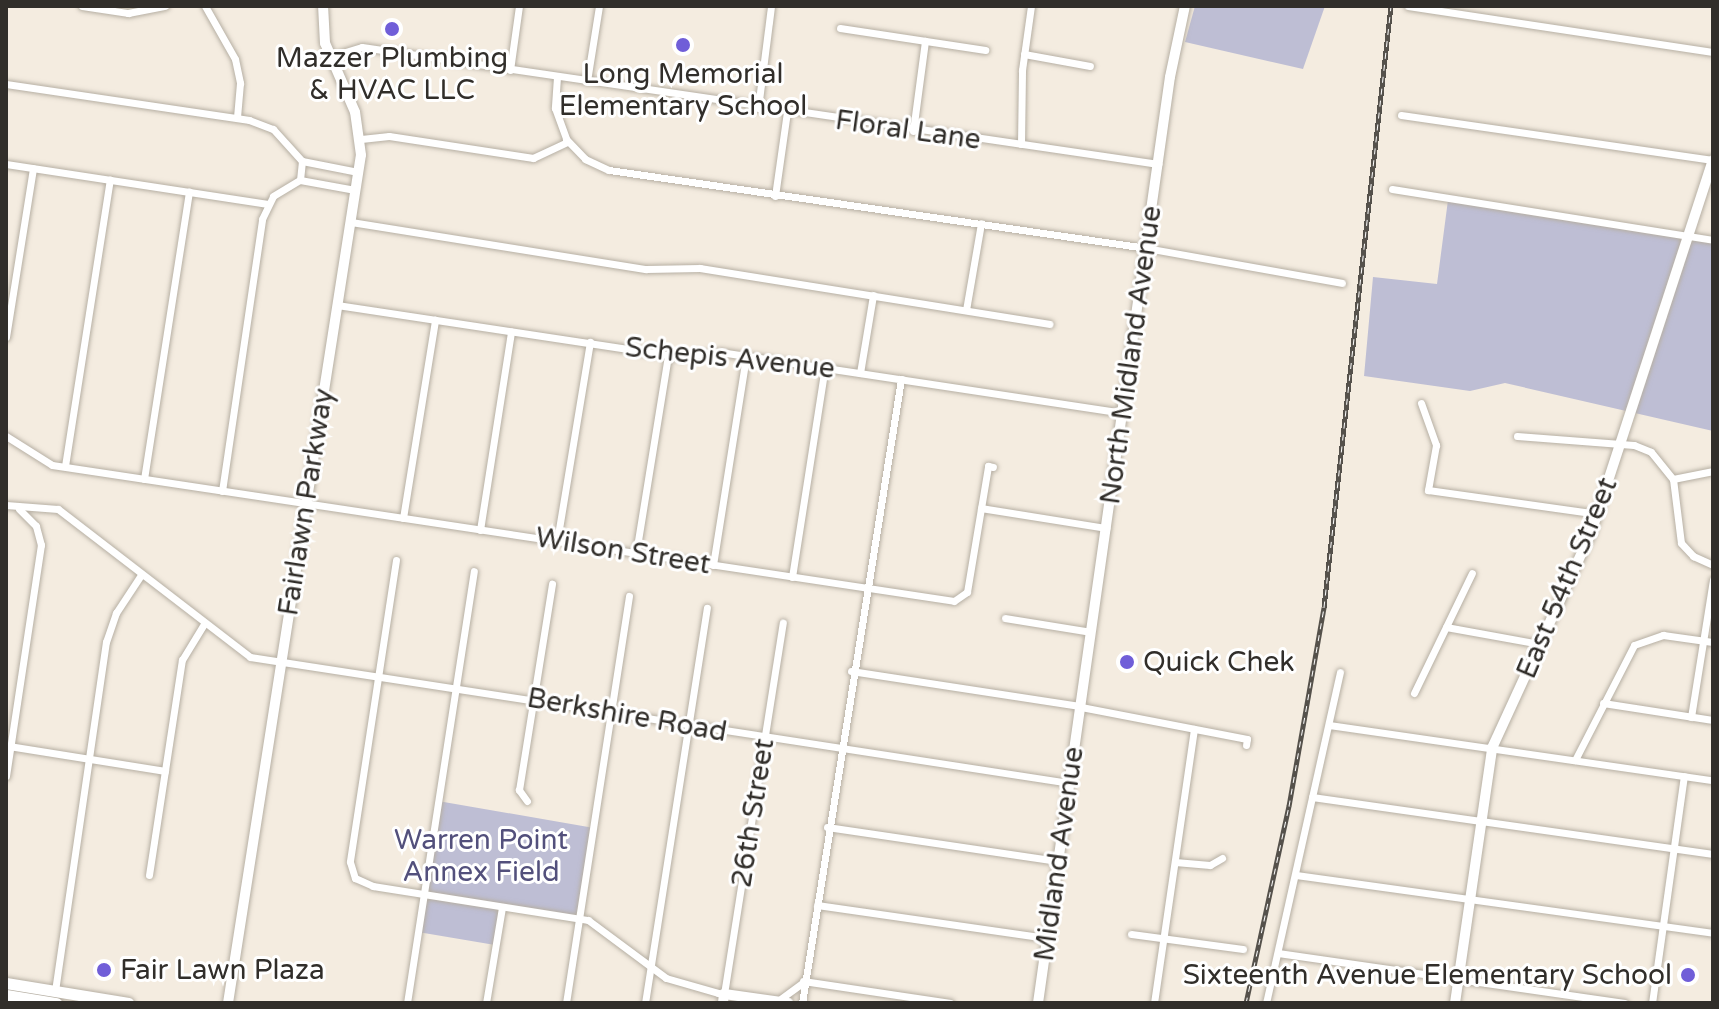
<!DOCTYPE html>
<html>
<head>
<meta charset="utf-8">
<style>
	body { margin:0 }
	#map { position:relative; width:1719px; height:1009px; overflow:hidden; background:#f4ece0; font-family:"Varela Round",sans-serif }
	div>[style] { position:absolute }
	.green>* { inset:0; background:#bebed4 }
	.roads { filter:drop-shadow(0 0 2px #b6afa3) drop-shadow(0 0 2px #b6afa3) }
	.street>* { height:7px; margin:-3.5px; padding:0 3.5px; transform-origin:3.5px; border-radius:3.5px; background:#fff }
	.secondary>* { height:10px; margin:-5px; padding:0 5px; transform-origin:5px; border-radius:5px; background:#fff }
	.primary>* { height:11px; margin:-5.5px; padding:0 5.5px; transform-origin:5.5px; border-radius:5.5px; background:#fff }
	.rail>* { height:5px; margin-top:-2.5px; transform-origin:0; background:repeating-linear-gradient(90deg,#fff 0 6px,#55514b 0 12px); box-sizing:border-box; border-block:2px solid #55514b }
	.dots>* { width:22px; height:22px; translate:-50% -50%; box-sizing:border-box; border:4px solid #fff; border-radius:50% }
	span { translate:-50% -50%; white-space:nowrap; text-align:center; line-height:1.15; -webkit-text-stroke:6px #fff; paint-order:stroke }
	.poi-label { font-size:28px; color:#312e2a }
	.left { translate:0 -50%; text-align:left }
	.right { translate:-100% -50%; text-align:right }
	.street-label { font-size:28px; color:#312e2a }
	.park-label { font-size:28px; color:#53507c }
	.frame { position:absolute; inset:0; border:8px solid #312e2a; pointer-events:none }
</style>
</head>
<body>
<div id="map">
	<div class="green">
		<i style="clip-path:polygon(1195px 6px,1325px 6px,1303px 69px,1185px 42px)"></i>
		<i style="clip-path:polygon(1448px 200px,1713px 243px,1713px 431px,1505px 383px,1470px 391px,1364px 376px,1373px 277px,1437px 284px)"></i>
		<i style="clip-path:polygon(438px 801px,594px 828px,580px 919px,502px 907px,495px 945px,418px 932px)"></i>
	</div>
	<div class="roads">
		<div class="street">
			<i style="left:82px;top:6px;width:47px;rotate:8.7deg"></i>
			<i style="left:128px;top:13px;width:38px;rotate:-11deg"></i>
			<i style="left:205px;top:6px;width:61px;rotate:60.5deg"></i>
			<i style="left:235px;top:59px;width:25px;rotate:78deg"></i>
			<i style="left:240px;top:83px;width:35px;rotate:95deg"></i>
			<i style="left:1408px;top:6px;width:308px;rotate:8.6deg"></i>
			<i style="left:840px;top:28px;width:147px;rotate:8.6deg"></i>
			<i style="left:1024px;top:54px;width:67px;rotate:10.3deg"></i>
			<i style="left:329px;top:57px;width:34px;rotate:-17deg"></i>
			<i style="left:362px;top:47px;width:805px;rotate:8.36deg"></i>
			<i style="left:510px;top:70px;width:65px;rotate:-82deg"></i>
			<i style="left:557px;top:77px;width:31px;rotate:94deg"></i>
			<i style="left:555px;top:108px;width:33px;rotate:70deg"></i>
			<i style="left:566px;top:139px;width:28px;rotate:46deg"></i>
			<i style="left:585px;top:159px;width:26px;rotate:25deg"></i>
			<i style="left:609px;top:170px;width:543px;rotate:8.26deg"></i>
			<i style="left:1146px;top:248px;width:199px;rotate:10.1deg"></i>
			<i style="left:587px;top:81px;width:76px;rotate:-80.9deg"></i>
			<i style="left:6px;top:84px;width:246px;rotate:8.4deg"></i>
			<i style="left:249px;top:120px;width:26px;rotate:21deg"></i>
			<i style="left:273px;top:129px;width:43px;rotate:47.8deg"></i>
			<i style="left:302px;top:161px;width:57px;rotate:11.1deg"></i>
			<i style="left:758px;top:108px;width:103px;rotate:-82.7deg"></i>
			<i style="left:1401px;top:115px;width:315px;rotate:8.2deg"></i>
			<i style="left:913px;top:131px;width:91px;rotate:-82.4deg"></i>
			<i style="left:361px;top:139px;width:28px;rotate:-6deg"></i>
			<i style="left:389px;top:136px;width:146px;rotate:8.7deg"></i>
			<i style="left:533px;top:158px;width:38px;rotate:-25deg"></i>
			<i style="left:1021px;top:144px;width:74px;rotate:-89.2deg"></i>
			<i style="left:1022px;top:70px;width:65px;rotate:-82deg"></i>
			<i style="left:6px;top:164px;width:265px;rotate:8.7deg"></i>
			<i style="left:300px;top:180px;width:56px;rotate:10.3deg"></i>
			<i style="left:1392px;top:189px;width:325px;rotate:9deg"></i>
			<i style="left:775px;top:196px;width:85px;rotate:-81.9deg"></i>
			<i style="left:351px;top:222px;width:299px;rotate:9.1deg"></i>
			<i style="left:646px;top:269px;width:54px;rotate:-1.1deg"></i>
			<i style="left:700px;top:268px;width:354px;rotate:9.1deg"></i>
			<i style="left:337px;top:305px;width:346px;rotate:8.6deg"></i>
			<i style="left:679px;top:357px;width:41px;rotate:-7deg"></i>
			<i style="left:720px;top:352px;width:408px;rotate:8.6deg"></i>
			<i style="left:966px;top:310px;width:88px;rotate:-80.2deg"></i>
			<i style="left:6px;top:337px;width:171px;rotate:-80.9deg"></i>
			<i style="left:860px;top:373px;width:79px;rotate:-80.5deg"></i>
			<i style="left:1421px;top:403px;width:45px;rotate:70.3deg"></i>
			<i style="left:1436px;top:445px;width:46px;rotate:100.1deg"></i>
			<i style="left:1428px;top:490px;width:172px;rotate:8deg"></i>
			<i style="left:6px;top:436px;width:54px;rotate:32.2deg"></i>
			<i style="left:52px;top:465px;width:912px;rotate:8.57deg"></i>
			<i style="left:954px;top:601px;width:16px;rotate:-35deg"></i>
			<i style="left:967px;top:592px;width:128px;rotate:-80.5deg"></i>
			<i style="left:988px;top:466px;width:5px;rotate:11deg"></i>
			<i style="left:1517px;top:436px;width:117px;rotate:4.4deg"></i>
			<i style="left:1634px;top:445px;width:18px;rotate:22deg"></i>
			<i style="left:1651px;top:452px;width:35px;rotate:51deg"></i>
			<i style="left:1673px;top:479px;width:64px;rotate:82.9deg"></i>
			<i style="left:1681px;top:543px;width:18px;rotate:47deg"></i>
			<i style="left:1693px;top:556px;width:22px;rotate:24deg"></i>
			<i style="left:65px;top:466px;width:290px;rotate:-81.1deg"></i>
			<i style="left:144px;top:479px;width:291px;rotate:-81.1deg"></i>
			<i style="left:1673px;top:479px;width:41px;rotate:-11.3deg"></i>
			<i style="left:222px;top:491px;width:275px;rotate:-81.6deg"></i>
			<i style="left:262px;top:219px;width:25px;rotate:-64deg"></i>
			<i style="left:273px;top:196px;width:31px;rotate:-31deg"></i>
			<i style="left:300px;top:180px;width:19px;rotate:-84deg"></i>
			<i style="left:6px;top:505px;width:52px;rotate:4.4deg"></i>
			<i style="left:58px;top:509px;width:242px;rotate:37.6deg"></i>
			<i style="left:250px;top:657px;width:830px;rotate:8.74deg"></i>
			<i style="left:981px;top:508px;width:127px;rotate:9.1deg"></i>
			<i style="left:403px;top:518px;width:201px;rotate:-80.8deg"></i>
			<i style="left:480px;top:530px;width:201px;rotate:-81.1deg"></i>
			<i style="left:557px;top:541px;width:202px;rotate:-80.6deg"></i>
			<i style="left:636px;top:553px;width:200px;rotate:-80.8deg"></i>
			<i style="left:396px;top:560px;width:305px;rotate:98.7deg"></i>
			<i style="left:350px;top:862px;width:17px;rotate:73deg"></i>
			<i style="left:355px;top:878px;width:20px;rotate:24deg"></i>
			<i style="left:373px;top:886px;width:218px;rotate:9deg"></i>
			<i style="left:588px;top:920px;width:97px;rotate:36.6deg"></i>
			<i style="left:666px;top:978px;width:54px;rotate:16.1deg"></i>
			<i style="left:718px;top:993px;width:6px;rotate:9deg"></i>
			<i style="left:724px;top:994px;width:376px;rotate:-81deg"></i>
			<i style="left:713px;top:565px;width:212px;rotate:-81deg"></i>
			<i style="left:792px;top:577px;width:213px;rotate:-81.1deg"></i>
			<i style="left:1005px;top:618px;width:87px;rotate:9.2deg"></i>
			<i style="left:1446px;top:627px;width:96px;rotate:10.3deg"></i>
			<i style="left:851px;top:671px;width:233px;rotate:8.7deg"></i>
			<i style="left:1414px;top:693px;width:133px;rotate:-64.2deg"></i>
			<i style="left:1603px;top:703px;width:111px;rotate:8.8deg"></i>
			<i style="left:1081px;top:707px;width:169px;rotate:10.9deg"></i>
			<i style="left:1247px;top:739px;width:6px;rotate:99deg"></i>
			<i style="left:1691px;top:717px;width:139px;rotate:-80.9deg"></i>
			<i style="left:1329px;top:725px;width:388px;rotate:8.2deg"></i>
			<i style="left:9px;top:746px;width:158px;rotate:9.1deg"></i>
			<i style="left:1575px;top:760px;width:129px;rotate:-62.8deg"></i>
			<i style="left:1634px;top:645px;width:31px;rotate:-19deg"></i>
			<i style="left:1663px;top:635px;width:50px;rotate:8deg"></i>
			<i style="left:6px;top:776px;width:234px;rotate:-81.4deg"></i>
			<i style="left:41px;top:545px;width:20px;rotate:-105deg"></i>
			<i style="left:36px;top:526px;width:24px;rotate:-135deg"></i>
			<i style="left:1312px;top:797px;width:405px;rotate:8.1deg"></i>
			<i style="left:527px;top:801px;width:14px;rotate:-126deg"></i>
			<i style="left:519px;top:790px;width:209px;rotate:-80.9deg"></i>
			<i style="left:827px;top:827px;width:233px;rotate:8.4deg"></i>
			<i style="left:1175px;top:862px;width:35px;rotate:5deg"></i>
			<i style="left:1210px;top:865px;width:14px;rotate:-30deg"></i>
			<i style="left:149px;top:875px;width:218px;rotate:-81.3deg"></i>
			<i style="left:182px;top:660px;width:42px;rotate:-58.6deg"></i>
			<i style="left:1296px;top:875px;width:421px;rotate:7.9deg"></i>
			<i style="left:817px;top:905px;width:232px;rotate:8.2deg"></i>
			<i style="left:1131px;top:934px;width:113px;rotate:7.6deg"></i>
			<i style="left:1278px;top:953px;width:350px;rotate:8.2deg"></i>
			<i style="left:803px;top:981px;width:149px;rotate:8.5deg"></i>
			<i style="left:55px;top:991px;width:353px;rotate:-81.7deg"></i>
			<i style="left:106px;top:642px;width:31px;rotate:-71deg"></i>
			<i style="left:116px;top:613px;width:45px;rotate:-56.7deg"></i>
			<i style="left:779px;top:1000px;width:29px;rotate:-36deg"></i>
			<i style="left:407px;top:1003px;width:437px;rotate:-81.2deg"></i>
			<i style="left:486px;top:1003px;width:97px;rotate:-80.5deg"></i>
			<i style="left:566px;top:1003px;width:412px;rotate:-81.2deg"></i>
			<i style="left:645px;top:1003px;width:400px;rotate:-81.1deg"></i>
			<i style="left:802px;top:1003px;width:632px;rotate:-80.98deg"></i>
			<i style="left:1154px;top:1003px;width:277px;rotate:-81.7deg"></i>
			<i style="left:1266px;top:1003px;width:339px;rotate:-77.4deg"></i>
			<i style="left:1652px;top:1003px;width:229px;rotate:-82deg"></i>
		</div>
		<div class="secondary">
			<i style="left:228px;top:1003px;width:858px;rotate:-81.09deg"></i>
			<i style="left:361px;top:155px;width:43px;rotate:-97.9deg"></i>
			<i style="left:355px;top:112px;width:75px;rotate:-113.5deg"></i>
			<i style="left:325px;top:43px;width:37px;rotate:-93deg"></i>
			<i style="left:723px;top:1003px;width:9px;rotate:-84deg"></i>
			<i style="left:724px;top:994px;width:65px;rotate:8deg"></i>
			<i style="left:1038px;top:1003px;width:935px;rotate:-81.89deg"></i>
			<i style="left:1170px;top:77px;width:73px;rotate:-78.1deg"></i>
			<i style="left:1455px;top:1003px;width:258px;rotate:-81.7deg"></i>
			<i style="left:1492px;top:748px;width:237px;rotate:-65.3deg"></i>
			<i style="left:1591px;top:533px;width:392px;rotate:-71.9deg"></i>
		</div>
		<div class="primary">
			<i style="left:6px;top:983px;width:124px;rotate:9.3deg"></i>
			<i style="left:6px;top:995px;width:51px;rotate:9.1deg"></i>
		</div>
	</div>
	<div class="rail">
		<i style="left:1246px;top:1003px;width:202px;rotate:-77.7deg"></i>
		<i style="left:1289px;top:806px;width:202px;rotate:-80deg"></i>
		<i style="left:1324px;top:607px;width:605px;rotate:-83.64deg"></i>
	</div>
	<div class="dots">
		<i style="left:392px;top:29px;background:#705ed8"></i>
		<i style="left:683px;top:45px;background:#705ed8"></i>
		<i style="left:1127px;top:662px;background:#705ed8"></i>
		<i style="left:104px;top:970px;background:#705ed8"></i>
		<i style="left:1688px;top:975px;background:#705ed8"></i>
	</div>
	<div class="poi-label">
		<span style="left:392px;top:74px">Mazzer Plumbing<br>&amp; HVAC LLC</span>
		<span style="left:683px;top:90px">Long Memorial<br>Elementary School</span>
		<span class="left" style="left:1143px;top:662px">Quick Chek</span>
		<span class="left" style="left:120px;top:970px">Fair Lawn Plaza</span>
		<span class="right" style="left:1672px;top:975px">Sixteenth Avenue Elementary School</span>
	</div>
	<div class="street-label">
		<span style="left:908px;top:130px;rotate:8deg">Floral Lane</span>
		<span style="left:1131px;top:355px;rotate:-82deg">North Midland Avenue</span>
		<span style="left:730px;top:358px;rotate:6deg">Schepis Avenue</span>
		<span style="left:306px;top:502px;rotate:-81deg">Fairlawn Parkway</span>
		<span style="left:623px;top:551px;rotate:9deg">Wilson Street</span>
		<span style="left:1567px;top:578px;rotate:-67deg">East 54th Street</span>
		<span style="left:627px;top:715px;rotate:10deg">Berkshire Road</span>
		<span style="left:753px;top:813px;rotate:-81deg">26th Street</span>
		<span style="left:1059px;top:854px;rotate:-82deg">Midland Avenue</span>
	</div>
	<div class="park-label">
		<span style="left:481px;top:856px">Warren Point<br>Annex Field</span>
	</div>
	<div class="frame"></div>
</div>
</body>
</html>
